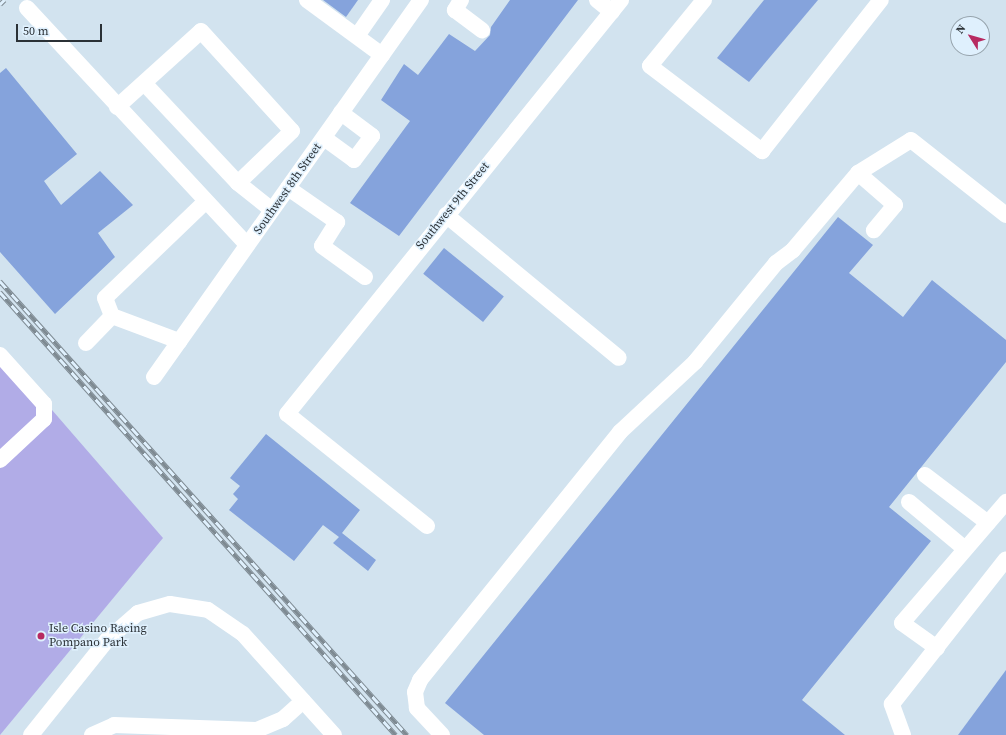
<!DOCTYPE html>
<html>
<head>
<meta charset="utf-8">
<style>
	body { margin:0 }
	#map { position:relative; width:1006px; height:735px; overflow:hidden; background:#d2e3ef; font-family:"Source Serif 4",serif }
	div>[style] { position:absolute }
	.green>* { inset:0; background:#b1ace7 }
	.building>* { inset:0; background:#85a3dc; transform-origin:0 0 }
	.minor>* { height:16px; margin:-8px; padding:0 8px; transform-origin:8px; border-radius:8px; background:#fff }
	.rail>* { height:4.5px; margin-top:-2.25px; transform-origin:0; background:repeating-linear-gradient(90deg,#dff0fd 0 9px,#7e8a92 0 18px); box-sizing:border-box; border-block:1px solid #7e8a92 }
	.dots>* { width:11px; height:11px; translate:-50% -50%; box-sizing:border-box; border:2px solid #dff0fd; border-radius:50% }
	span { translate:-50% -50%; white-space:nowrap; text-align:center; line-height:1.15; -webkit-text-stroke:3px #dff0fd; paint-order:stroke }
	.street-label { font-size:12px; color:#2b3136 }
	.poi-label { font-size:12px; color:#2b3136 }
	.left { translate:0 -50%; text-align:left }
	.north { position:absolute; left:950px; top:16px; width:40px; height:40px; box-sizing:border-box; background:#dff0fd; border:1px solid #97a4ad; border-radius:50%; rotate:307deg; font-size:11px; font-weight:700; line-height:16px; text-align:center; color:#2b3136 }
	.north::after { content:''; display:block; margin:auto; width:14px; height:18px; background:#b72a61; clip-path:polygon(50% 0,100% 100%,50% 72%,0 100%) }
	.scale { position:absolute; left:16px; top:24px; width:86px; height:18px; box-sizing:border-box; border:2px solid #2b3136; border-top:0; padding-left:5px; font-size:12px; line-height:14px; white-space:nowrap; color:#2b3136; -webkit-text-stroke:3px #dff0fd; paint-order:stroke }
</style>
</head>
<body>
<div id="map">
	<div class="green">
		<i style="clip-path:polygon(0 350px,163px 538px,0 735px)"></i>
	</div>
	<div class="building">
		<i style="clip-path:polygon(323px 0,358px 0,346px 17px)"></i>
		<i style="clip-path:polygon(510px 0,578px 0,399px 236px,350px 203px,410px 121px,381px 100px,404px 64px,418px 75px,449px 34px,475px 51px,490px 35px,491px 27px)"></i>
		<i style="clip-path:polygon(764px 0,818px 0,749px 82px,717px 58px)"></i>
		<i style="clip-path:polygon(6px 68px,77px 154px,44px 181px,61px 205px,100px 171px,133px 205px,98px 233px,115px 257px,55px 314px,0 252px,0 73px)"></i>
		<i style="clip-path:polygon(838px 217px,873px 245px,849px 273px,903px 317px,932px 280px,1006px 340px,1006px 362px,889px 507px,931px 541px,802px 700px,845px 735px,484px 735px,445px 703px)"></i>
		<i style="left:444px;top:248px;width:77px;height:33px;rotate:39deg"></i>
		<i style="clip-path:polygon(266px 434px,360px 510px,342px 533px,376px 560px,368px 571px,333px 543px,339px 537px,323px 525px,294px 561px,229px 510px,238px 499px,233px 494px,240px 486px,230px 478px)"></i>
		<i style="clip-path:polygon(1006px 670px,1006px 735px,958px 735px)"></i>
	</div>
	<div class="minor">
		<i style="left:307px;top:0;width:93px;rotate:36.3deg"></i>
		<i style="left:461px;top:0;width:12px;rotate:121deg"></i>
		<i style="left:455px;top:10px;width:34px;rotate:37deg"></i>
		<i style="left:597px;top:0;width:19px;rotate:39deg"></i>
		<i style="left:704px;top:0;width:85px;rotate:129.3deg"></i>
		<i style="left:650px;top:66px;width:141px;rotate:37.2deg"></i>
		<i style="left:762px;top:151px;width:192px;rotate:-51.8deg"></i>
		<i style="left:27px;top:8px;width:323px;rotate:47.1deg"></i>
		<i style="left:357px;top:36px;width:44px;rotate:-55.2deg"></i>
		<i style="left:144px;top:83px;width:137px;rotate:46.8deg"></i>
		<i style="left:238px;top:183px;width:43px;rotate:38.5deg"></i>
		<i style="left:117px;top:107px;width:113px;rotate:-42.1deg"></i>
		<i style="left:201px;top:31px;width:135px;rotate:47.7deg"></i>
		<i style="left:292px;top:131px;width:75px;rotate:136.1deg"></i>
		<i style="left:324px;top:138px;width:37px;rotate:36deg"></i>
		<i style="left:354px;top:160px;width:30px;rotate:-53deg"></i>
		<i style="left:372px;top:136px;width:39px;rotate:-143deg"></i>
		<i style="left:858px;top:173px;width:49px;rotate:40.9deg"></i>
		<i style="left:895px;top:205px;width:33px;rotate:130deg"></i>
		<i style="left:288px;top:188px;width:60px;rotate:34.8deg"></i>
		<i style="left:337px;top:222px;width:28px;rotate:122deg"></i>
		<i style="left:322px;top:246px;width:53px;rotate:35.8deg"></i>
		<i style="left:446px;top:215px;width:224px;rotate:39.6deg"></i>
		<i style="left:112px;top:316px;width:19px;rotate:-111deg"></i>
		<i style="left:105px;top:298px;width:139px;rotate:-43.8deg"></i>
		<i style="left:86px;top:343px;width:37px;rotate:-46deg"></i>
		<i style="left:112px;top:316px;width:72px;rotate:20.5deg"></i>
		<i style="left:0;top:355px;width:66px;rotate:48.1deg"></i>
		<i style="left:44px;top:404px;width:15px;rotate:90deg"></i>
		<i style="left:44px;top:419px;width:60px;rotate:137deg"></i>
		<i style="left:154px;top:377px;width:462px;rotate:-54.7deg"></i>
		<i style="left:925px;top:475px;width:79px;rotate:37.3deg"></i>
		<i style="left:909px;top:502px;width:73px;rotate:40deg"></i>
		<i style="left:427px;top:526px;width:179px;rotate:-141.3deg"></i>
		<i style="left:287px;top:414px;width:532px;rotate:-51.1deg"></i>
		<i style="left:937px;top:648px;width:43px;rotate:-144.5deg"></i>
		<i style="left:902px;top:623px;width:160px;rotate:-49.3deg"></i>
		<i style="left:31px;top:735px;width:122px;rotate:-51.3deg"></i>
		<i style="left:107px;top:640px;width:41px;rotate:-41.1deg"></i>
		<i style="left:138px;top:613px;width:33px;rotate:-16deg"></i>
		<i style="left:170px;top:604px;width:38px;rotate:9deg"></i>
		<i style="left:208px;top:610px;width:42px;rotate:34.4deg"></i>
		<i style="left:243px;top:634px;width:136px;rotate:48deg"></i>
		<i style="left:92px;top:735px;width:24px;rotate:-24deg"></i>
		<i style="left:114px;top:725px;width:143px;rotate:2deg"></i>
		<i style="left:257px;top:730px;width:28px;rotate:-23deg"></i>
		<i style="left:283px;top:719px;width:27px;rotate:-42deg"></i>
		<i style="left:442px;top:735px;width:37px;rotate:-133deg"></i>
		<i style="left:417px;top:708px;width:16px;rotate:-97deg"></i>
		<i style="left:415px;top:692px;width:13px;rotate:-67deg"></i>
		<i style="left:420px;top:680px;width:319px;rotate:-51.1deg"></i>
		<i style="left:620px;top:432px;width:103px;rotate:-43deg"></i>
		<i style="left:695px;top:362px;width:128px;rotate:-50.7deg"></i>
		<i style="left:776px;top:263px;width:21px;rotate:-37deg"></i>
		<i style="left:793px;top:250px;width:101px;rotate:-49.8deg"></i>
		<i style="left:858px;top:173px;width:62px;rotate:-31.9deg"></i>
		<i style="left:911px;top:140px;width:121px;rotate:38.3deg"></i>
		<i style="left:903px;top:735px;width:33px;rotate:-110deg"></i>
		<i style="left:892px;top:704px;width:184px;rotate:-51.8deg"></i>
	</div>
	<div class="rail">
		<i style="left:0;top:4px;width:6px;rotate:-45deg"></i>
		<i style="left:0;top:281px;width:610px;rotate:48.12deg"></i>
		<i style="left:0;top:292px;width:594px;rotate:48.21deg"></i>
	</div>
	<div class="dots">
		<i style="left:41px;top:636px;background:#b72a61"></i>
	</div>
	<div class="street-label">
		<span style="left:288px;top:189px;rotate:-55deg">Southwest 8th Street</span>
		<span style="left:453px;top:206px;rotate:-51deg">Southwest 9th Street</span>
	</div>
	<div class="poi-label">
		<span class="left" style="left:49px;top:636px">Isle Casino Racing<br>Pompano Park</span>
	</div>
	<div class="north">N</div>
	<div class="scale">50 m</div>
</div>
</body>
</html>
